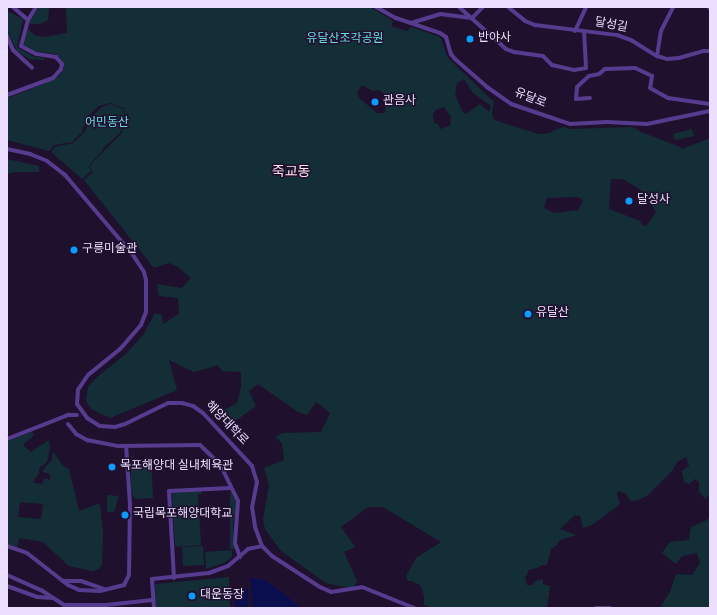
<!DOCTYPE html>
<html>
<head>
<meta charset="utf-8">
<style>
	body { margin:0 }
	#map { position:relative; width:717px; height:615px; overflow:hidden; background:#1f112e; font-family:Overpass,"Noto Sans KR",sans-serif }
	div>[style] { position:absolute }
	.green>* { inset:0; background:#142e38; transform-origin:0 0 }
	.water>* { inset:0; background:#0a0e4e; transform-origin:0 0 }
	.minor>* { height:4px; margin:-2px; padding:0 2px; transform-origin:2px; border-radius:2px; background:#573b8e }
	.dots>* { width:11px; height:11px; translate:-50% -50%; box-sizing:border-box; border:2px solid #1f112e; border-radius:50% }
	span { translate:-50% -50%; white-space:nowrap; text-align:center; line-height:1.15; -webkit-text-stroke:3px #1f112e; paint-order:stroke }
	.street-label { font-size:12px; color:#ecdeff }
	.poi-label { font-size:12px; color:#ecdeff }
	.left { translate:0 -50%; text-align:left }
	.park-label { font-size:12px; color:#65dee4 }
	.quarter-label { font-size:14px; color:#ffe0ea }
	.frame { position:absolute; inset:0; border:8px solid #ecdeff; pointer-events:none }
</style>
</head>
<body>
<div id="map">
	<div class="green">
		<i style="clip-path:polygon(evenodd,39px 7px,49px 7px,48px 20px,40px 24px,29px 24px,28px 29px,35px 35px,44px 37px,67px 33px,66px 9px,63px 7px,370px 7px,390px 19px,393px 22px,391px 26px,407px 31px,411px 27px,440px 37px,448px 58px,494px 102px,492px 112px,494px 120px,538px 134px,550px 133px,554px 130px,564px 127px,571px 129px,633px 127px,641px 132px,680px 147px,682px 149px,708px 139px,710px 136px,710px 494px,705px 499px,699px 491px,699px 482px,695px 479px,689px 484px,684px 482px,682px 471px,689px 466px,686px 457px,677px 462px,672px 471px,648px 495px,639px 500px,631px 501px,625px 493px,618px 491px,617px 494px,620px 504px,592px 525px,583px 528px,580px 516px,575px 515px,560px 529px,576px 535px,560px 540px,557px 545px,551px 549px,547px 565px,542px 565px,537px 568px,529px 570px,525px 578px,527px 585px,533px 585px,535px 581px,543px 579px,543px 584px,550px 586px,547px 608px,432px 608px,424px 605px,424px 596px,420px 585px,412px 581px,408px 581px,406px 576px,416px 558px,441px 542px,383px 507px,368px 507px,341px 527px,355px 547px,344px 552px,357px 581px,353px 589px,326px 583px,281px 551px,265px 529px,263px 520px,269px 485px,264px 468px,284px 460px,282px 443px,275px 437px,283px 433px,321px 432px,330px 413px,316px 402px,307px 415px,298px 412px,258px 384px,249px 391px,256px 406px,227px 427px,223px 423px,219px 413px,237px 403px,241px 387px,241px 372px,222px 371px,218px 365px,194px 372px,169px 360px,177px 390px,110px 418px,91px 409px,86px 401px,88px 387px,97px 377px,126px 354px,143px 335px,155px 313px,162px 315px,163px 324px,179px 314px,178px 298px,159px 296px,157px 284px,182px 288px,191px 278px,178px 267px,169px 263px,154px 268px,84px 180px,93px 172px,90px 167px,92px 163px,122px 133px,126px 119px,124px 108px,110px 103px,99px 106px,87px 117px,82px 132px,72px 142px,54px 145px,49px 151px,7px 140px,7px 98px,42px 85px,59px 76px,64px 69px,60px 58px,56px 54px,35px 51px,24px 46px,23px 43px,30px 21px,39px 7px,464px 79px,473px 93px,491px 106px,489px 112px,480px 104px,466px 114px,462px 111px,455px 94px,457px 83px,464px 79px,39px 7px,362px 85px,373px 91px,379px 90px,386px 95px,385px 113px,377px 113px,359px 98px,357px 92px,362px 85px,39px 7px,444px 107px,451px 117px,450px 126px,440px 129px,438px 124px,434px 123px,433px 116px,435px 110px,444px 107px,39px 7px,611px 179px,623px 179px,644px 192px,656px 212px,646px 226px,642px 225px,640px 221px,609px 209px,611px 179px,39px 7px,577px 197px,582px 199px,582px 203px,578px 210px,554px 213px,544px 208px,547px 198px,577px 197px)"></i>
		<i style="clip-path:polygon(7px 11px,23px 19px,17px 47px,32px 56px,44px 58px,44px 60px,29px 59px,17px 51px,7px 30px)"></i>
		<i style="clip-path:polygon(110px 104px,123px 109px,125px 118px,121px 132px,103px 148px,102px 151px,91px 163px,89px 167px,91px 171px,82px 179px,51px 152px,55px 147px,73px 143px,85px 132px,90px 118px,102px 107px)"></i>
		<i style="clip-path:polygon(692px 129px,694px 136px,675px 140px,673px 134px)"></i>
		<i style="clip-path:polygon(7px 159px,39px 166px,39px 172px,15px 172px,7px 174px)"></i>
		<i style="clip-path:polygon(evenodd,32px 432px,34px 435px,23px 445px,31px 452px,49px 440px,50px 448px,47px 462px,40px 467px,38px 475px,34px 479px,34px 483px,42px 484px,45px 478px,49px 480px,51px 477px,48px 473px,43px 472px,43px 470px,52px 460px,53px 451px,62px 465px,69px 469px,79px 511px,98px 504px,100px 505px,103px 532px,102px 565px,99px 569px,92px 571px,69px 566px,43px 542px,19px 538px,17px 547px,7px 544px,7px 441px,32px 432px,20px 502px,43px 504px,41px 519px,18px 517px,20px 502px)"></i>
		<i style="clip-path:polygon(131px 459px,151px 459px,153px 498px,136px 499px,133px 496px,131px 490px)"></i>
		<i style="clip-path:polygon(201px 491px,201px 494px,198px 494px,201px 545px,175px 547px,172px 493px)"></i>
		<i style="clip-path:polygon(230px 491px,235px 500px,236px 507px,233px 525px,235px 549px,230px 549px)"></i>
		<i style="clip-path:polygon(107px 495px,119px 496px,114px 512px,107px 512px)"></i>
		<i style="clip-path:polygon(710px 516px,710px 608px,660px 608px,670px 592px,676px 574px,692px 575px,700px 563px,697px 553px,682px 556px,676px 564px,662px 553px,670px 542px,689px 540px,691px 527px,707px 520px)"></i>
		<i style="left:203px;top:546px;width:19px;height:21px;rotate:87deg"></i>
		<i style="clip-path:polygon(232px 550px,232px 557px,224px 563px,206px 569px,205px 552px)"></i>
		<i style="clip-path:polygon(229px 577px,230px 608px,156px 608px,155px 584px)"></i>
	</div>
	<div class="water">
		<i style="clip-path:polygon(250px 577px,267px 581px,298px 605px,298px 608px,253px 608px)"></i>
		<i style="left:235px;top:589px;width:13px;height:19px"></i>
	</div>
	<div class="minor">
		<i style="left:13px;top:7px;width:20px;rotate:41deg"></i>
		<i style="left:376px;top:7px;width:23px;rotate:29deg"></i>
		<i style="left:396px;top:18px;width:46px;rotate:18.8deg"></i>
		<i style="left:440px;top:33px;width:7px;rotate:34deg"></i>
		<i style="left:446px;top:37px;width:18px;rotate:74deg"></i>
		<i style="left:451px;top:54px;width:6px;rotate:51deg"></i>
		<i style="left:455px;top:59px;width:43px;rotate:41.2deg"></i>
		<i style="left:487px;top:87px;width:29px;rotate:35deg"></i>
		<i style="left:511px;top:104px;width:62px;rotate:18.7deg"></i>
		<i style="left:570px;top:124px;width:37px;rotate:-3deg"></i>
		<i style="left:607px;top:122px;width:40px;rotate:2.9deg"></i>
		<i style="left:647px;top:124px;width:64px;rotate:-11.7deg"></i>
		<i style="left:459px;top:7px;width:63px;rotate:41.8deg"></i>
		<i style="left:506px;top:49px;width:9px;rotate:21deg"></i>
		<i style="left:514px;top:52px;width:29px;rotate:8deg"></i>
		<i style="left:543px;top:56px;width:13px;rotate:45deg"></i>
		<i style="left:552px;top:65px;width:23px;rotate:13deg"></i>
		<i style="left:574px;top:70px;width:12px;rotate:-9deg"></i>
		<i style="left:586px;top:68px;width:36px;rotate:-93deg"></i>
		<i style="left:508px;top:7px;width:22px;rotate:39deg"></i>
		<i style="left:525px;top:21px;width:11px;rotate:22deg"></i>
		<i style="left:535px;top:25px;width:83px;rotate:7deg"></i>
		<i style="left:617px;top:35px;width:15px;rotate:20deg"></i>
		<i style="left:631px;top:40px;width:31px;rotate:32deg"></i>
		<i style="left:657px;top:56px;width:10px;rotate:17deg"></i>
		<i style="left:667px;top:59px;width:12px;rotate:-5deg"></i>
		<i style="left:679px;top:58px;width:25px;rotate:-16deg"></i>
		<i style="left:703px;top:51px;width:7px"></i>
		<i style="left:709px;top:7px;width:2px;rotate:63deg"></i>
		<i style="left:411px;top:23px;width:30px;rotate:-17deg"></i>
		<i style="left:440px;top:14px;width:32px;rotate:7deg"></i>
		<i style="left:472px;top:18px;width:16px;rotate:-45deg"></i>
		<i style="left:575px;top:31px;width:26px;rotate:-65deg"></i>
		<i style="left:7px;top:36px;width:15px;rotate:67deg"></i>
		<i style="left:13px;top:50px;width:26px;rotate:43deg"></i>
		<i style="left:657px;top:56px;width:25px;rotate:-81deg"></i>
		<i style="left:661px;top:31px;width:27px;rotate:-63deg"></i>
		<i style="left:7px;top:95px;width:49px;rotate:-20.3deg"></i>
		<i style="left:53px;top:78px;width:12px;rotate:-48deg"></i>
		<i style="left:61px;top:69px;width:5px;rotate:-79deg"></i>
		<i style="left:62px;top:64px;width:9px;rotate:-131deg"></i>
		<i style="left:56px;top:57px;width:20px;rotate:-171deg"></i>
		<i style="left:36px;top:54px;width:17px;rotate:-152deg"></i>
		<i style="left:21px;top:46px;width:27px;rotate:-75deg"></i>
		<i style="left:28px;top:20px;width:15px;rotate:-58deg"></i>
		<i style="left:590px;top:98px;width:14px;rotate:176deg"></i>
		<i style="left:576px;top:99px;width:12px;rotate:-85deg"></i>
		<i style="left:577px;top:87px;width:16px;rotate:-43deg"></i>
		<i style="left:589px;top:76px;width:10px;rotate:-11deg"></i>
		<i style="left:599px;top:74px;width:8px;rotate:-40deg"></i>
		<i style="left:605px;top:69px;width:30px;rotate:-2deg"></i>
		<i style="left:635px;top:68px;width:19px;rotate:25deg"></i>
		<i style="left:652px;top:76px;width:12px;rotate:99deg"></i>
		<i style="left:650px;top:88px;width:21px;rotate:29deg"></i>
		<i style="left:668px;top:98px;width:42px;rotate:8.1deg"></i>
		<i style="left:7px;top:149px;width:24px;rotate:12deg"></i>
		<i style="left:30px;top:154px;width:18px;rotate:22deg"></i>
		<i style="left:47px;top:161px;width:23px;rotate:38deg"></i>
		<i style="left:65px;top:175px;width:105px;rotate:49.6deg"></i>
		<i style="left:133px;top:255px;width:20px;rotate:57deg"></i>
		<i style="left:144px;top:272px;width:8px;rotate:76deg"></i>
		<i style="left:146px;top:280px;width:32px;rotate:90deg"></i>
		<i style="left:146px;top:312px;width:14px;rotate:111deg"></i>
		<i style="left:141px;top:325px;width:32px;rotate:131deg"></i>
		<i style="left:120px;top:349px;width:41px;rotate:140.9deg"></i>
		<i style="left:88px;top:375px;width:18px;rotate:124deg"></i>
		<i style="left:78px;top:390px;width:14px;rotate:94deg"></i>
		<i style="left:77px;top:404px;width:17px;rotate:54deg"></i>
		<i style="left:87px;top:418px;width:15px;rotate:32deg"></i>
		<i style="left:100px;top:426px;width:15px;rotate:4deg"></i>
		<i style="left:115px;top:427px;width:10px;rotate:-17deg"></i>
		<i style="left:125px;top:424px;width:48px;rotate:-26deg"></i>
		<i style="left:168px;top:403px;width:14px"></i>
		<i style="left:182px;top:403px;width:11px;rotate:15deg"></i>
		<i style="left:193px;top:406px;width:12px;rotate:35deg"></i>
		<i style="left:203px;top:413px;width:72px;rotate:47.2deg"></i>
		<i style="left:252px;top:466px;width:17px;rotate:73deg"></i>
		<i style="left:257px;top:482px;width:25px;rotate:101deg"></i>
		<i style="left:252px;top:507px;width:20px;rotate:81deg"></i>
		<i style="left:255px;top:527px;width:20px;rotate:70deg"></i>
		<i style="left:262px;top:546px;width:14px;rotate:45deg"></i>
		<i style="left:272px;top:556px;width:57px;rotate:32.9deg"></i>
		<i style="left:320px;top:587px;width:12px;rotate:24deg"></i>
		<i style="left:331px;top:592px;width:31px;rotate:-9deg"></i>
		<i style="left:362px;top:587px;width:56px;rotate:22deg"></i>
		<i style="left:68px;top:424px;width:13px;rotate:51deg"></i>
		<i style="left:76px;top:434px;width:13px;rotate:29deg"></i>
		<i style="left:87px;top:440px;width:32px;rotate:11deg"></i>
		<i style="left:118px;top:446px;width:82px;rotate:-0.7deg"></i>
		<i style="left:200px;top:445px;width:28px;rotate:44deg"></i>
		<i style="left:220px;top:464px;width:41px;rotate:64.1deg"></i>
		<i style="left:238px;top:501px;width:42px;rotate:94.1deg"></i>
		<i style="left:235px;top:543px;width:15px;rotate:70deg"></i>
		<i style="left:7px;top:439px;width:66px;rotate:-21.5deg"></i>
		<i style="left:68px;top:415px;width:9px"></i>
		<i style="left:7px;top:546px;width:21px;rotate:19deg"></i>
		<i style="left:27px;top:553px;width:52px;rotate:38deg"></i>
		<i style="left:68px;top:585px;width:12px;rotate:24deg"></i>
		<i style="left:79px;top:590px;width:21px;rotate:3deg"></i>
		<i style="left:100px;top:591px;width:25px;rotate:-14deg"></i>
		<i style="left:124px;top:585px;width:11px;rotate:-63deg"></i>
		<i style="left:129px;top:575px;width:71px;rotate:-89.2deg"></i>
		<i style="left:130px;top:504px;width:58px;rotate:-93.9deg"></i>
		<i style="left:7px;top:575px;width:37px;rotate:24deg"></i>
		<i style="left:41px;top:590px;width:27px;rotate:33deg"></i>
		<i style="left:64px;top:605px;width:42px"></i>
		<i style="left:106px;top:605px;width:47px;rotate:-6.1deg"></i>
		<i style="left:174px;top:578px;width:87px;rotate:-93.3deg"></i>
		<i style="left:169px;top:491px;width:61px;rotate:-2.8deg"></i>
		<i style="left:63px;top:581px;width:18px"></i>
		<i style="left:81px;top:581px;width:24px;rotate:19deg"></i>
		<i style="left:7px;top:586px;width:32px;rotate:20deg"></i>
		<i style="left:37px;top:597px;width:16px;rotate:4deg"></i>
		<i style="left:154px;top:608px;width:29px;rotate:-94deg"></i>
		<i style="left:152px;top:579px;width:57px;rotate:-6deg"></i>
		<i style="left:209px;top:573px;width:20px;rotate:-20deg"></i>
		<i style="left:228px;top:566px;width:26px;rotate:-40deg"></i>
		<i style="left:248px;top:549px;width:14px;rotate:-12deg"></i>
		<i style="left:596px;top:608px;width:14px"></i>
	</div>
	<div class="dots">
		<i style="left:470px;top:39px;background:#0a9dff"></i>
		<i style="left:375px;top:102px;background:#0a9dff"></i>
		<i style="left:629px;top:201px;background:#0a9dff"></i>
		<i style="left:74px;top:250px;background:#0a9dff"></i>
		<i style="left:528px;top:314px;background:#0a9dff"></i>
		<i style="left:112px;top:467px;background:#0a9dff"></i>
		<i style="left:125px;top:515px;background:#0a9dff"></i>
		<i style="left:192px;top:596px;background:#0a9dff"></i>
	</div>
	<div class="street-label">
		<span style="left:611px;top:26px;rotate:11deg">달성길</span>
		<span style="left:530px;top:99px;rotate:22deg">유달로</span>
		<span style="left:226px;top:424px;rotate:46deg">해양대학로</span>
	</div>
	<div class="poi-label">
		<span class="left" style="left:478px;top:39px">반야사</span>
		<span class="left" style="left:383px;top:102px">관음사</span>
		<span class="left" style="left:637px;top:201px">달성사</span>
		<span class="left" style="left:82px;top:250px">구릉미술관</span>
		<span class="left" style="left:536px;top:314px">유달산</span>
		<span class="left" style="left:120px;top:467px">목포해양대 실내체육관</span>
		<span class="left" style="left:133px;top:515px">국립목포해양대학교</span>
		<span class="left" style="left:200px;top:596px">대운동장</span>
	</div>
	<div class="park-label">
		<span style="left:345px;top:40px">유달산조각공원</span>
		<span style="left:107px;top:124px">어민동산</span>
	</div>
	<div class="quarter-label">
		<span style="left:291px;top:173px">죽교동</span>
	</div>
	<div class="frame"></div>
</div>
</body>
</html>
